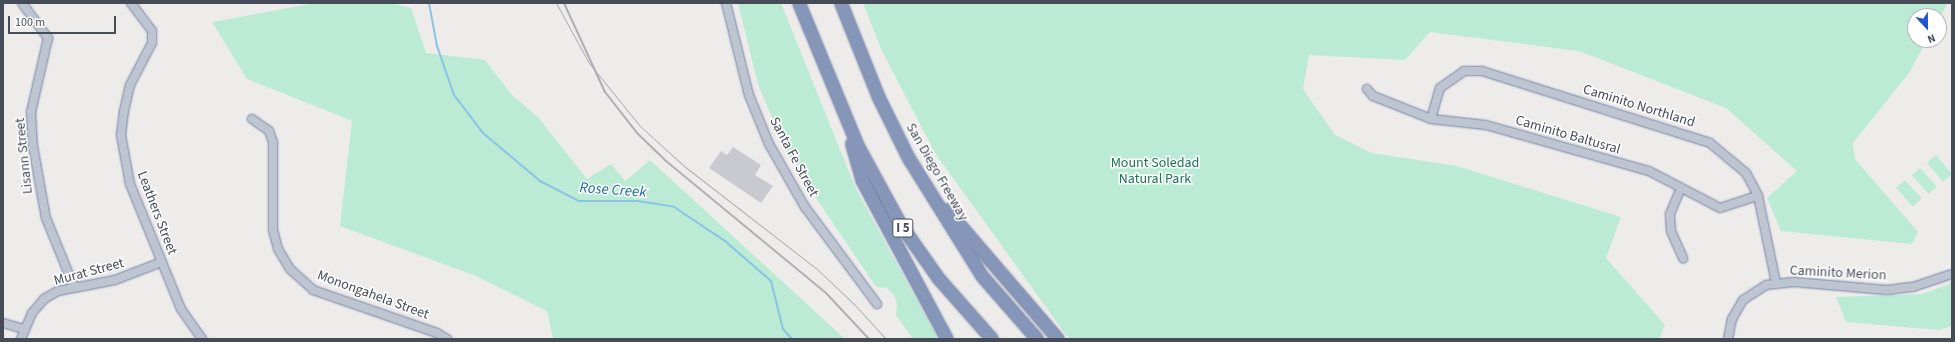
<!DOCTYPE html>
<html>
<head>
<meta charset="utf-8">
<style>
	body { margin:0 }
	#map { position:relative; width:1955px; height:342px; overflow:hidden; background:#eeeceb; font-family:"Source Sans 3",sans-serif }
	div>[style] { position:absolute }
	.green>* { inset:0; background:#bbebd5; transform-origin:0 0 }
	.stream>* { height:2px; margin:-1px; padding:0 1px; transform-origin:1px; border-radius:1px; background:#8ac4e5 }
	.building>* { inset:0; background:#c9c9d0 }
	.roads { filter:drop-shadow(0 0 1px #7081a4) drop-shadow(0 0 1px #7081a4) }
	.minor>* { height:8px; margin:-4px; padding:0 4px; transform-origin:4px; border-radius:4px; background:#bfc5d0 }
	.highway>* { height:12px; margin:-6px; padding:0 6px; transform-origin:6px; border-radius:6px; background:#8596b8 }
	.tram>* { height:1px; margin:-0.5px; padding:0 0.5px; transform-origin:0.5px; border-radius:0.5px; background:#aeafb5 }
	.rail>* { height:2px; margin:-1px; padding:0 1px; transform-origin:1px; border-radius:1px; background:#aeafb5 }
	span { translate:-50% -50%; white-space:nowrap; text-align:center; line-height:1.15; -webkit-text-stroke:3px #fff; paint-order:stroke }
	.shield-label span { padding:1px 3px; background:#fff; border:1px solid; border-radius:3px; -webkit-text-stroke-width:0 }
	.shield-label { font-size:13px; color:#454c57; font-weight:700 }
	.street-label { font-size:14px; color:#454c57 }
	.park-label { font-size:14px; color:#1b7355 }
	.water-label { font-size:15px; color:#14699b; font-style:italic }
	.frame { position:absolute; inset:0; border:4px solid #454c57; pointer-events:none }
	.north { position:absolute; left:1907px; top:8px; width:40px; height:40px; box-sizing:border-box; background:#fff; border:1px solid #b5b7bc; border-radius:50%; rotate:158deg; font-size:11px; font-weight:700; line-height:16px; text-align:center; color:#454c57 }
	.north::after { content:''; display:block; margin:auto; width:14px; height:18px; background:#2353d0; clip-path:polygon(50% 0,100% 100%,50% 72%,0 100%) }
	.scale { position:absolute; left:8px; top:16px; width:108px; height:18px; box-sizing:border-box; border:2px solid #454c57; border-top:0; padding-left:5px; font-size:12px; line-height:14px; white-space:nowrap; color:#454c57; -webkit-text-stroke:3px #fff; paint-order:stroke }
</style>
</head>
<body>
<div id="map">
	<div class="green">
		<i style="clip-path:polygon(315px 3px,390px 3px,411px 8px,426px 53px,485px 60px,512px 95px,538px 117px,587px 179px,611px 164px,625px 181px,650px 160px,845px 339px,553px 339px,547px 311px,476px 276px,340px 226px,352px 121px,247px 79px,212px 22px)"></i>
		<i style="clip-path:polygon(738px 3px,781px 3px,856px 189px,938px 339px,913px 339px,896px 315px,897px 304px,894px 295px,887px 288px,876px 287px,804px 180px,785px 148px,758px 84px)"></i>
		<i style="clip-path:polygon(863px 3px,1948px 3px,1939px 19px,1939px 16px,1915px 16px,1915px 40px,1927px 40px,1909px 73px,1853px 143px,1855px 159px,1918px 232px,1912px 244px,1781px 231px,1767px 198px,1797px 171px,1726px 108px,1579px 51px,1430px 32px,1405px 60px,1309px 55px,1303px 89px,1335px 135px,1372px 153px,1457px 166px,1621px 217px,1606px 258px,1665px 325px,1659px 339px,1069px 339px,935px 153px,881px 49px)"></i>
		<i style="left:1936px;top:155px;width:25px;height:12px;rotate:50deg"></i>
		<i style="left:1920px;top:168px;width:25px;height:11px;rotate:48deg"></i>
		<i style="left:1905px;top:180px;width:25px;height:12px;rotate:48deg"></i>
		<i style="clip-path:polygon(1952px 283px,1952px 326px,1939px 330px,1846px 322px,1836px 297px,1922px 294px)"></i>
	</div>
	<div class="stream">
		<i style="left:429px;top:3px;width:44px;rotate:79.5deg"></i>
		<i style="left:437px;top:46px;width:52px;rotate:70.9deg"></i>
		<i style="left:454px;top:95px;width:48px;rotate:52.7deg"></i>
		<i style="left:483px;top:133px;width:75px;rotate:40.1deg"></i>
		<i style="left:540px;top:181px;width:44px;rotate:27.1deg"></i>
		<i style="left:579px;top:201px;width:59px"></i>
		<i style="left:638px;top:201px;width:36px;rotate:9deg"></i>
		<i style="left:674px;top:207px;width:61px;rotate:33.7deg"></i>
		<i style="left:725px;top:241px;width:61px;rotate:41deg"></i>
		<i style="left:771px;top:281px;width:49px;rotate:76deg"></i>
		<i style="left:783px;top:329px;width:13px;rotate:48deg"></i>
	</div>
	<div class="building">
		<i style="clip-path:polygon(733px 147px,761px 165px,755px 175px,773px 186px,761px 203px,709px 168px,721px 151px,727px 155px)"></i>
	</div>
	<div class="roads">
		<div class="minor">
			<i style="left:22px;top:3px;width:44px;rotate:53.4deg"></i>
			<i style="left:48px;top:38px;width:76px;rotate:102.9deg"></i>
			<i style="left:31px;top:112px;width:34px;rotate:87deg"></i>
			<i style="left:33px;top:146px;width:73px;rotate:79.8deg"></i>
			<i style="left:46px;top:218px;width:74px;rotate:67.9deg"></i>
			<i style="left:131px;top:3px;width:35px;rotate:53deg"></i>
			<i style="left:152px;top:31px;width:12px;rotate:90deg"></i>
			<i style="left:152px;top:43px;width:47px;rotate:117.6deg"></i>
			<i style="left:130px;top:85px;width:27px;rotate:103deg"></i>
			<i style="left:124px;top:111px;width:24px;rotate:97deg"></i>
			<i style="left:121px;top:135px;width:50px;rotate:79.6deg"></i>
			<i style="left:130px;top:184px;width:135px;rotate:67.8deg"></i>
			<i style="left:181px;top:309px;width:37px;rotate:55deg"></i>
			<i style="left:726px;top:3px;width:95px;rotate:76deg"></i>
			<i style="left:749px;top:95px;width:53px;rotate:67.8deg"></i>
			<i style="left:769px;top:144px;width:73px;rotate:60.3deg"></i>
			<i style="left:805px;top:207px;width:121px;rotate:53.4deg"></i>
			<i style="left:1367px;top:89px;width:9px;rotate:49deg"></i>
			<i style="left:1373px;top:96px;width:62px;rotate:21.6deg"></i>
			<i style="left:1431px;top:119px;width:55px;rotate:6.2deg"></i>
			<i style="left:1486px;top:125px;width:169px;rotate:15.8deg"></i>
			<i style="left:1649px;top:171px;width:80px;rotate:27.5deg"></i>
			<i style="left:1720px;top:208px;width:40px;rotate:-18deg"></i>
			<i style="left:252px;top:119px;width:21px;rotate:35deg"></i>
			<i style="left:269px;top:131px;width:12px;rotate:70deg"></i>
			<i style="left:273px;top:142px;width:88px;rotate:90deg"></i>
			<i style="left:273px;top:230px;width:20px;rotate:75deg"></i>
			<i style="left:278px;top:249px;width:23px;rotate:59deg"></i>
			<i style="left:290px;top:269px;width:31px;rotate:42deg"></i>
			<i style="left:313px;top:290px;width:131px;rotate:19.1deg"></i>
			<i style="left:437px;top:333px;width:12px;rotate:31deg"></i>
			<i style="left:1431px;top:119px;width:32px;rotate:-74deg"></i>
			<i style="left:1440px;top:88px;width:29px;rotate:-35deg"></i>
			<i style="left:1464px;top:71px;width:18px"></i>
			<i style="left:1482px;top:71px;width:239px;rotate:17.5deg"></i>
			<i style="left:1710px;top:143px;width:47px;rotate:39.8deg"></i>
			<i style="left:1746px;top:173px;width:26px;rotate:62deg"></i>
			<i style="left:1758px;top:196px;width:89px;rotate:78.3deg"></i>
			<i style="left:1681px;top:188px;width:28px;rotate:113deg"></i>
			<i style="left:1670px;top:214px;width:17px;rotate:87deg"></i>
			<i style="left:1671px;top:231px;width:30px;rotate:66deg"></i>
			<i style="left:3px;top:323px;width:22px;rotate:16deg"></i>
			<i style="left:21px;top:339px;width:28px;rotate:-67deg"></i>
			<i style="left:32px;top:313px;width:18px;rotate:-49deg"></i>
			<i style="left:44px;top:299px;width:16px;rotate:-30deg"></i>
			<i style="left:58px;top:291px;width:58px;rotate:-10.9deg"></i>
			<i style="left:115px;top:280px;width:50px;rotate:-21deg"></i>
			<i style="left:1728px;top:339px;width:20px;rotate:-79deg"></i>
			<i style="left:1732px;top:319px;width:22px;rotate:-60deg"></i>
			<i style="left:1743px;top:300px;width:27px;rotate:-33deg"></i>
			<i style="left:1766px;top:285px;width:28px;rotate:-6deg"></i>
			<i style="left:1794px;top:282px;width:93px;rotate:4.9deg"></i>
			<i style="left:1887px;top:290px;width:26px;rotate:-7deg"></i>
			<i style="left:1913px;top:287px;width:41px;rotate:-18.4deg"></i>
		</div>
		<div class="highway">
			<i style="left:799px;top:3px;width:155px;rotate:67.6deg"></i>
			<i style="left:858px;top:146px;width:90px;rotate:61.4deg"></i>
			<i style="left:901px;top:225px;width:66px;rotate:54.9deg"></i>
			<i style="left:939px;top:279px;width:80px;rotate:48.5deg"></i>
			<i style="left:841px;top:3px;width:102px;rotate:68.2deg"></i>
			<i style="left:879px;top:98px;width:66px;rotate:63.8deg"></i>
			<i style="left:908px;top:157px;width:140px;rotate:58.1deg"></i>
			<i style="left:982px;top:276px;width:84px;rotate:48.9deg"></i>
			<i style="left:852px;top:144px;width:37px;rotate:74deg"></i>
			<i style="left:862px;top:180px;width:180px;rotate:61.9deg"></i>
			<i style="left:947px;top:210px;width:170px;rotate:49.3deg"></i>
		</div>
	</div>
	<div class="tram">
		<i style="left:556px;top:3px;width:68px;rotate:61.2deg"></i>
		<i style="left:589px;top:63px;width:81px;rotate:51deg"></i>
		<i style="left:640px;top:126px;width:59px;rotate:42.3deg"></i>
		<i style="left:684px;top:166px;width:168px;rotate:37.8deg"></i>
		<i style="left:817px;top:269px;width:51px;rotate:43.4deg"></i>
		<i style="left:854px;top:304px;width:47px;rotate:47.6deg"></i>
	</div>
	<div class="rail">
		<i style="left:564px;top:3px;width:98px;rotate:65.3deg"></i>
		<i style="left:605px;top:92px;width:52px;rotate:52deg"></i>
		<i style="left:637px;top:133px;width:40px;rotate:44deg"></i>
		<i style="left:666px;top:161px;width:207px;rotate:39.5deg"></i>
		<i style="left:826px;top:293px;width:63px;rotate:46.9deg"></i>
	</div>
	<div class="shield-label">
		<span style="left:903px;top:228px">I 5</span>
	</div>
	<div class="street-label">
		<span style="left:1639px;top:106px;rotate:17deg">Caminito Northland</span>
		<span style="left:1568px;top:135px;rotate:16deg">Caminito Baltusral</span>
		<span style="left:24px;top:156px;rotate:-96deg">Lisann Street</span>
		<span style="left:794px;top:157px;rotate:62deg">Santa Fe Street</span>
		<span style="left:937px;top:172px;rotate:60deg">San Diego Freeway</span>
		<span style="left:157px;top:213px;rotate:69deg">Leathers Street</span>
		<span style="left:89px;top:272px;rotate:-15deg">Murat Street</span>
		<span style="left:1838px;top:273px;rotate:3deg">Caminito Merion</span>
		<span style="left:373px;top:295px;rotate:20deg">Monongahela Street</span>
	</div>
	<div class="park-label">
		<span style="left:1155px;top:171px">Mount Soledad<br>Natural Park</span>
	</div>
	<div class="water-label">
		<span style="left:613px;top:190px;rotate:4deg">Rose Creek</span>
	</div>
	<div class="frame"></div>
	<div class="north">N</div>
	<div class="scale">100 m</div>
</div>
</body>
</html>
